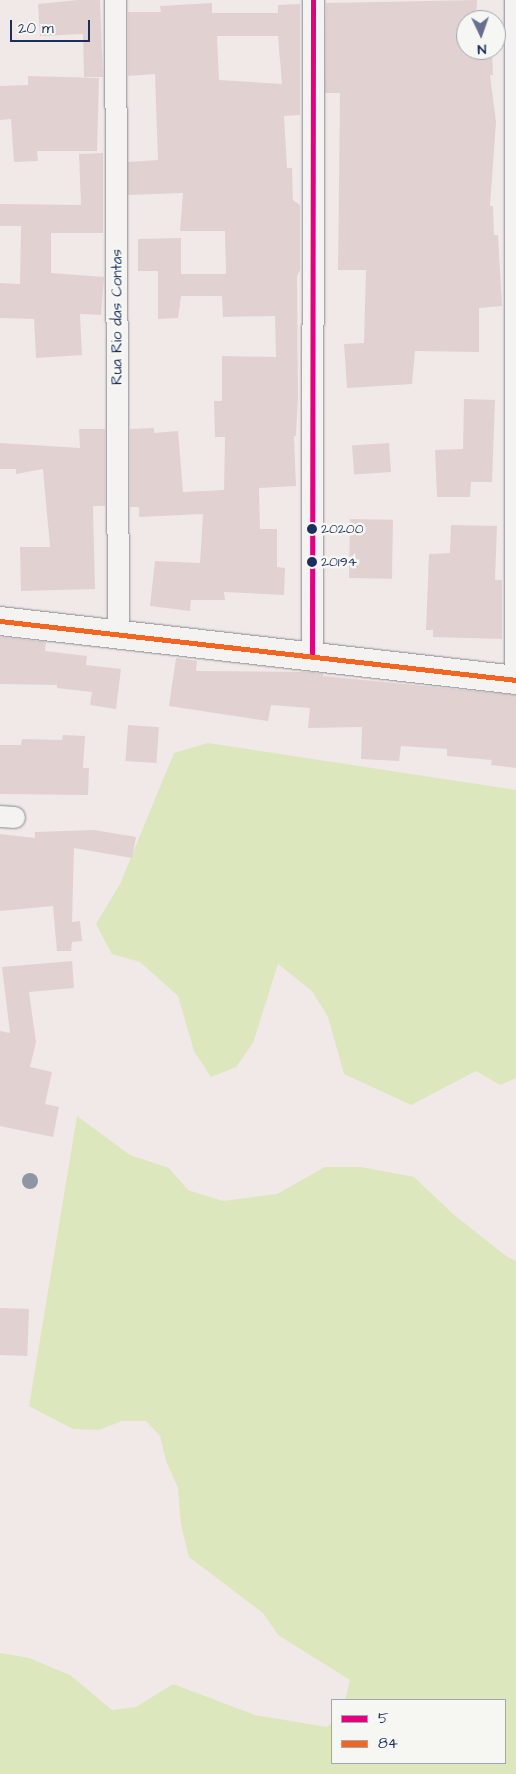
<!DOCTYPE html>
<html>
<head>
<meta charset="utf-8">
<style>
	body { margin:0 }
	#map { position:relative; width:516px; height:1774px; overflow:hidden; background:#f0e9e8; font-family:"Architects Daughter",sans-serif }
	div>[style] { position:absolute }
	.green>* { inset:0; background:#dde7bd }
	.building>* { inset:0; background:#e1d2d1; transform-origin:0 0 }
	.roads { filter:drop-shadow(0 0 1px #878890) drop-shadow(0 0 1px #878890) }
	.street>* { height:21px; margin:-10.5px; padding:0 10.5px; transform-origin:10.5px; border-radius:10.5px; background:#f4f3f1 }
	.secondary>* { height:28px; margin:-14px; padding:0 14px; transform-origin:14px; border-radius:14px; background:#f4f3f1 }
	.bus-1>* { height:5px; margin:-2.5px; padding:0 2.5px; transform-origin:2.5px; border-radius:2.5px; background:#e5007d }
	.bus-2>* { height:5px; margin:-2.5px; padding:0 2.5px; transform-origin:2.5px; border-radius:2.5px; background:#f26522 }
	.trees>* { width:16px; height:16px; margin:-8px; border-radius:50%; background:#8f96a3 }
	.dots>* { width:14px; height:14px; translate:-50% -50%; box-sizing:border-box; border:2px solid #f6f6f2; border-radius:50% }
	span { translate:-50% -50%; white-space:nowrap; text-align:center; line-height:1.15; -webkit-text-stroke:5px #f6f6f2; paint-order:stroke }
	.bus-label { font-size:14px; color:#1b2f5e }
	.left { translate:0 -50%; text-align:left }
	.street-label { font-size:15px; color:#1b2f5e }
	.legend { position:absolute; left:331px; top:1699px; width:175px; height:65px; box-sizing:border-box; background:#f6f6f2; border:1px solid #9ea6b7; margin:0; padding:6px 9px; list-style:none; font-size:15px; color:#1b2f5e }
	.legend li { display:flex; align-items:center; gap:10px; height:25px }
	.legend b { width:25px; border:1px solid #9ea6b7 }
	.north { position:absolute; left:456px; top:10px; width:50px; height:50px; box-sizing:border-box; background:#f6f6f2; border:1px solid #9ea6b7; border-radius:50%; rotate:177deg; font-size:14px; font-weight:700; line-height:20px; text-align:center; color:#1b2f5e }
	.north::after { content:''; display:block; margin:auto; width:18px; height:22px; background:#66708e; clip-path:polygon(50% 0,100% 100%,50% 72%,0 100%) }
	.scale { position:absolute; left:10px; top:20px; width:80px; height:22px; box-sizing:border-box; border:2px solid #1b2f5e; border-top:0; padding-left:6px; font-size:15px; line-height:18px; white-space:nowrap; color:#1b2f5e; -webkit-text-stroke:4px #f6f6f2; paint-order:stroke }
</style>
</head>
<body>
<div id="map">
	<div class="green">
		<i style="clip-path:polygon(208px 743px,516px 790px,516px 1078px,500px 1085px,476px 1071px,411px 1105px,344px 1074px,328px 1017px,312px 991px,278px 964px,253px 1043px,236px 1067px,211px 1077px,194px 1051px,178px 996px,140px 962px,112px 954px,96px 924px,120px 884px,174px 753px)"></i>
		<i style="clip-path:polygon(77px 1116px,130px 1155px,169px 1168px,188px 1190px,223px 1201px,277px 1194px,325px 1167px,361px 1167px,414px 1177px,453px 1214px,506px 1256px,516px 1261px,516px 1774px,0 1774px,0 1653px,29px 1658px,70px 1675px,112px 1710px,136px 1707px,173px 1684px,255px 1715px,327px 1727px,332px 1722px,332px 1763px,505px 1763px,505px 1700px,345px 1700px,350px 1680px,278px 1635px,263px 1613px,189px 1557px,181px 1525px,178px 1488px,166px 1461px,160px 1436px,146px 1421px,122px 1421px,99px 1430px,73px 1429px,29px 1406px)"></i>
	</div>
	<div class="building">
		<i style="clip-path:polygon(78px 0,100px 0,103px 77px,84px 77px,83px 34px,40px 36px,38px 4px)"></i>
		<i style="clip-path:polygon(477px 0,476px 20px,466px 20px,466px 50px,492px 50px,493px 75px,490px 75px,496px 122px,490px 206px,493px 206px,494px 235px,498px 235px,502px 306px,479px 308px,479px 352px,415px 351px,412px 384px,347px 388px,344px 344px,364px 343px,366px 270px,338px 270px,340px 93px,325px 93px,326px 3px)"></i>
		<i style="clip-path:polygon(evenodd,212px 3px,212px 13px,278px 13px,278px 5px,300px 4px,300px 115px,284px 116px,287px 168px,292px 168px,293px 200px,300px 205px,300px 270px,297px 276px,298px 397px,296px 436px,294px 436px,296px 486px,259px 488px,260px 529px,277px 529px,277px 567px,285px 568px,284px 595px,224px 592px,225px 600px,191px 600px,190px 611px,150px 606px,155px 561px,200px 563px,203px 514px,139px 517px,139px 507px,130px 507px,130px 429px,154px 428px,154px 433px,178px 431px,183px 492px,224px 490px,225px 437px,215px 437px,214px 401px,222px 401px,222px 356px,276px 357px,275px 316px,223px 317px,222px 296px,181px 296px,178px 318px,158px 319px,158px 271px,138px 271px,138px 239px,181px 238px,181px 274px,226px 274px,225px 231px,180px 231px,183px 193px,128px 195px,128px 162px,158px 160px,155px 74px,128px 76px,128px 12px,161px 12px,160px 6px,212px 3px,217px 36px,278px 36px,282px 84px,219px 80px,217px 36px)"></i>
		<i style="clip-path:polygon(28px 76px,99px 78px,97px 151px,37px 151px,38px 161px,14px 162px,11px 119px,0 120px,0 86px,28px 85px)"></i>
		<i style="clip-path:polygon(103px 153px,103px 233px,51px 233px,51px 273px,104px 277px,101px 315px,80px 314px,82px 355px,36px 358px,34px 319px,0 318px,0 283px,20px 284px,21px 226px,0 226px,0 204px,81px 205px,79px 154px)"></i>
		<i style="clip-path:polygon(464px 399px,495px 400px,492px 482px,471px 482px,470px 497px,437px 497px,435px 450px,463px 449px)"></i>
		<i style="clip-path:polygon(79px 429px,105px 429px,105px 506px,93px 506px,95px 589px,21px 591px,20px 547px,50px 547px,43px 469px,16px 474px,16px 469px,0 469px,0 443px,80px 448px)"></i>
		<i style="left:389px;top:443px;width:29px;height:37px;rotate:86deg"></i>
		<i style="left:350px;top:519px;width:43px;height:59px;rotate:1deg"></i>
		<i style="clip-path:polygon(451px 525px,497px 526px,495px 580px,502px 580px,502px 639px,433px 637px,433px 630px,426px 630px,429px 554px,450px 553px)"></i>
		<i style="clip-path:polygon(0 637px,46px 642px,45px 651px,87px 656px,86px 665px,121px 669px,116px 709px,90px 705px,92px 692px,57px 688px,57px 685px,0 684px)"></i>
		<i style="clip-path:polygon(176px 658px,197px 661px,196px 671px,312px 672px,323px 674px,323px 676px,516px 695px,516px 768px,491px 765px,492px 760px,447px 756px,447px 749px,401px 746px,399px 761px,361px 759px,362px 727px,308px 728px,310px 708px,271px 705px,268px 721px,169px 706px)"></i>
		<i style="left:128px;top:725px;width:31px;height:36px;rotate:4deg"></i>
		<i style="clip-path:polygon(63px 735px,85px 736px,83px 768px,89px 768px,88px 795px,0 794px,0 745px,21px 745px,22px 739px,62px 740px)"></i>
		<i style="clip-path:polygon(94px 830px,136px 837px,132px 858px,74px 848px,72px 922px,80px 921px,82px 941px,72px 942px,71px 951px,57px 951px,53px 906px,0 911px,0 834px,35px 838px,35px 832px)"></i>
		<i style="clip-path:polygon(72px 961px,74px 988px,29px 992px,36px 1042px,30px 1067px,52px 1072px,45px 1104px,59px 1107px,53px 1137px,0 1126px,0 1031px,10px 1033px,2px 967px)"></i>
		<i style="left:0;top:1308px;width:29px;height:47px;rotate:2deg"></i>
	</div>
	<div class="roads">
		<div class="street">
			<i style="left:115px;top:0;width:634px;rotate:89.73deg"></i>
			<i style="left:515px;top:0;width:680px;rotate:90deg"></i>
			<i style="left:312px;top:657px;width:657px;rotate:-89.91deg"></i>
			<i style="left:0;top:816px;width:14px;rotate:4deg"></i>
		</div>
		<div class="secondary">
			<i style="left:0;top:621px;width:519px;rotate:6.52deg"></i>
		</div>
	</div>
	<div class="bus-1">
		<i style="left:312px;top:657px;width:657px;rotate:-89.91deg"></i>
	</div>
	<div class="bus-2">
		<i style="left:0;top:621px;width:519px;rotate:6.52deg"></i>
	</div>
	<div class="trees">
		<i style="left:30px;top:1181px"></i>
	</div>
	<div class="dots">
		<i style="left:312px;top:529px;background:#1b2f5e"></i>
		<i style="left:312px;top:562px;background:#1b2f5e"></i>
	</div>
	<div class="bus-label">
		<span class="left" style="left:321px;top:529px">20200</span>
		<span class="left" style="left:321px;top:562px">20194</span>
	</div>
	<div class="street-label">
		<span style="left:117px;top:317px;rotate:-90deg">Rua Rio das Contas</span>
	</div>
	<ul class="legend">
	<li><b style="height:6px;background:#e5007d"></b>5</li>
	<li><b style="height:6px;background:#f26522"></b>84</li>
	</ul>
	<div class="north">N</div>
	<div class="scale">20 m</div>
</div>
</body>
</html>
